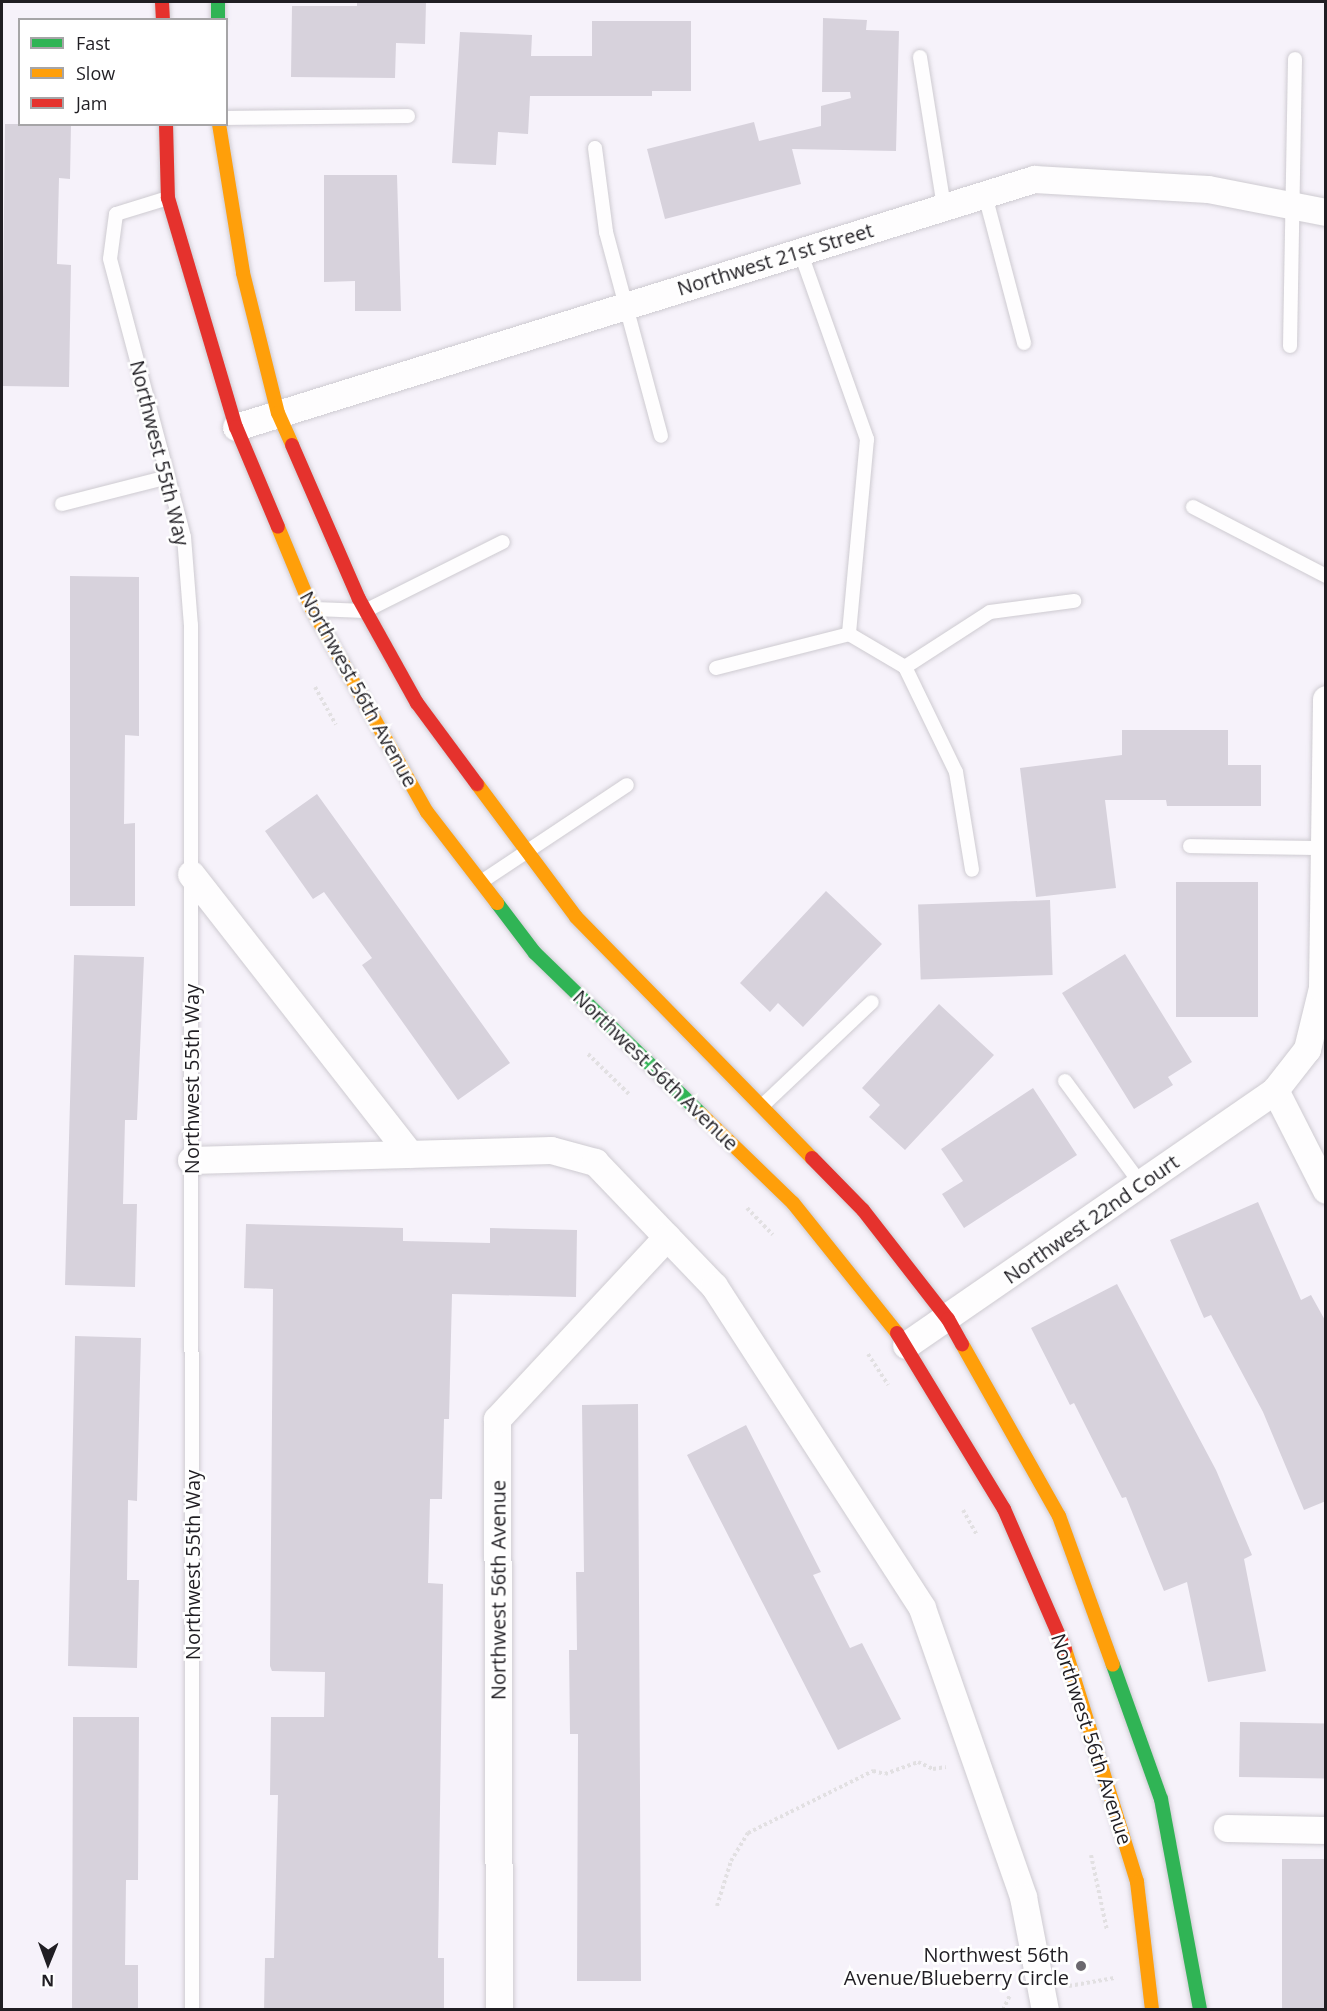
<!DOCTYPE html>
<html>
<head>
<meta charset="utf-8">
<style>
	body { margin:0 }
	#map { position:relative; width:1327px; height:2011px; overflow:hidden; background:#f6f2fa; font-family:"Open Sans",sans-serif }
	div>[style] { position:absolute }
	.building>* { inset:0; background:#d7d2dc; transform-origin:0 0 }
	.path>* { height:4px; margin-top:-2px; transform-origin:0; background:repeating-linear-gradient(90deg,#e2e0e2 0 3px,transparent 0 6px) }
	.roads { filter:drop-shadow(0 0 2px #cecbd1) drop-shadow(0 0 2px #cecbd1) }
	.lane>* { height:14px; margin:-7px; padding:0 7px; transform-origin:7px; border-radius:7px; background:#fefdfe }
	.street>* { height:27px; margin:-13.5px; padding:0 13.5px; transform-origin:13.5px; border-radius:13.5px; background:#fefdfe }
	.fast>* { height:14px; margin:-7px; padding:0 7px; transform-origin:7px; border-radius:7px; background:#30b455 }
	.slow>* { height:14px; margin:-7px; padding:0 7px; transform-origin:7px; border-radius:7px; background:#ff9f0a }
	.jam>* { height:14px; margin:-7px; padding:0 7px; transform-origin:7px; border-radius:7px; background:#e5322d }
	.dots>* { width:16px; height:16px; translate:-50% -50%; box-sizing:border-box; border:3px solid #fff; border-radius:50% }
	span { translate:-50% -50%; white-space:nowrap; text-align:center; line-height:1.15; -webkit-text-stroke:5px #fff; paint-order:stroke }
	.street-label { font-size:20px; color:#201e23 }
	.poi-label { font-size:20px; color:#201e23 }
	.right { translate:-100% -50%; text-align:right }
	.frame { position:absolute; inset:0; border:3px solid #201e23; pointer-events:none }
	.legend { position:absolute; left:18px; top:18px; width:210px; height:108px; box-sizing:border-box; background:#fff; border:2px solid #a6a5a7; margin:0; padding:8px 10px; list-style:none; font-size:18px; color:#201e23 }
	.legend li { display:flex; align-items:center; gap:12px; height:30px }
	.legend b { width:30px; border:2px solid #a6a5a7 }
	.north { position:absolute; left:18px; top:1933px; width:60px; height:60px; -webkit-text-stroke:4px #fff; paint-order:stroke; rotate:181deg; font-size:16px; font-weight:700; line-height:24px; text-align:center; color:#201e23 }
	.north::after { content:''; display:block; margin:auto; width:21px; height:27px; background:#201e23; clip-path:polygon(50% 0,100% 100%,50% 72%,0 100%) }
</style>
</head>
<body>
<div id="map">
	<div class="building">
		<i style="clip-path:polygon(357px 2px,426px 2px,425px 44px,396px 43px,395px 78px,291px 77px,292px 6px,357px 6px)"></i>
		<i style="clip-path:polygon(823px 18px,867px 20px,866px 30px,899px 31px,896px 151px,792px 149px,801px 184px,665px 219px,647px 149px,754px 122px,759px 141px,821px 126px,821px 106px,851px 98px,850px 92px,822px 92px)"></i>
		<i style="clip-path:polygon(592px 21px,691px 21px,691px 91px,652px 91px,652px 96px,530px 96px,528px 134px,498px 132px,496px 165px,452px 163px,460px 32px,532px 35px,531px 56px,592px 56px)"></i>
		<i style="clip-path:polygon(5px 124px,71px 124px,70px 179px,59px 178px,57px 264px,71px 265px,69px 387px,2px 386px)"></i>
		<i style="clip-path:polygon(324px 175px,397px 175px,401px 311px,355px 311px,355px 281px,324px 282px)"></i>
		<i style="clip-path:polygon(70px 576px,139px 577px,139px 736px,125px 735px,124px 824px,135px 823px,135px 906px,70px 906px)"></i>
		<i style="clip-path:polygon(1122px 730px,1228px 730px,1228px 765px,1261px 765px,1261px 806px,1167px 806px,1166px 800px,1105px 800px,1116px 888px,1036px 897px,1020px 768px,1122px 755px)"></i>
		<i style="clip-path:polygon(317px 794px,510px 1063px,458px 1100px,362px 965px,372px 958px,324px 892px,313px 899px,265px 831px)"></i>
		<i style="left:1176px;top:882px;width:82px;height:135px"></i>
		<i style="clip-path:polygon(826px 891px,882px 944px,803px 1027px,778px 1003px,770px 1012px,740px 983px)"></i>
		<i style="left:1050px;top:900px;width:75px;height:132px;rotate:88deg"></i>
		<i style="clip-path:polygon(1125px 954px,1192px 1062px,1168px 1077px,1173px 1085px,1134px 1109px,1062px 993px)"></i>
		<i style="clip-path:polygon(74px 955px,144px 957px,137px 1120px,125px 1120px,123px 1204px,137px 1204px,135px 1287px,65px 1285px)"></i>
		<i style="clip-path:polygon(939px 1004px,994px 1055px,905px 1150px,869px 1117px,880px 1105px,862px 1088px)"></i>
		<i style="clip-path:polygon(1033px 1088px,1077px 1155px,964px 1228px,942px 1194px,963px 1181px,941px 1149px)"></i>
		<i style="clip-path:polygon(1258px 1202px,1301px 1300px,1311px 1295px,1326px 1322px,1326px 1501px,1304px 1510px,1263px 1412px,1211px 1315px,1204px 1318px,1170px 1240px)"></i>
		<i style="clip-path:polygon(246px 1224px,403px 1228px,403px 1241px,490px 1243px,490px 1228px,577px 1230px,576px 1297px,452px 1294px,449px 1419px,444px 1419px,442px 1499px,430px 1499px,428px 1583px,443px 1584px,438px 1958px,444px 1958px,444px 2010px,264px 2010px,265px 1958px,274px 1958px,278px 1795px,270px 1795px,271px 1717px,324px 1717px,325px 1672px,272px 1671px,270px 1666px,273px 1289px,244px 1288px)"></i>
		<i style="clip-path:polygon(1117px 1284px,1216px 1470px,1252px 1555px,1244px 1559px,1266px 1671px,1208px 1682px,1187px 1582px,1164px 1591px,1126px 1497px,1122px 1498px,1074px 1403px,1070px 1405px,1031px 1328px)"></i>
		<i style="clip-path:polygon(75px 1336px,141px 1338px,137px 1501px,128px 1500px,127px 1580px,139px 1580px,137px 1668px,68px 1666px)"></i>
		<i style="clip-path:polygon(638px 1404px,641px 1981px,577px 1981px,578px 1734px,570px 1734px,569px 1650px,577px 1650px,576px 1572px,584px 1572px,582px 1405px)"></i>
		<i style="clip-path:polygon(746px 1425px,821px 1572px,813px 1575px,850px 1648px,862px 1643px,901px 1719px,838px 1750px,687px 1455px)"></i>
		<i style="clip-path:polygon(73px 1717px,139px 1717px,138px 1880px,126px 1880px,125px 1965px,138px 1965px,138px 2010px,72px 2010px)"></i>
		<i style="left:1240px;top:1722px;width:86px;height:55px;rotate:1deg"></i>
		<i style="left:1326px;top:1859px;width:150px;height:44px;rotate:90deg"></i>
	</div>
	<div class="path">
		<i style="left:315px;top:687px;width:43px;rotate:61.1deg"></i>
		<i style="left:588px;top:1054px;width:59px;rotate:44.3deg"></i>
		<i style="left:747px;top:1208px;width:37px;rotate:46deg"></i>
		<i style="left:868px;top:1354px;width:37px;rotate:57deg"></i>
		<i style="left:963px;top:1510px;width:29px;rotate:61deg"></i>
		<i style="left:1091px;top:1855px;width:77px;rotate:78deg"></i>
		<i style="left:717px;top:1906px;width:47px;rotate:-72.7deg"></i>
		<i style="left:731px;top:1861px;width:33px;rotate:-59deg"></i>
		<i style="left:748px;top:1833px;width:140px;rotate:-26.4deg"></i>
		<i style="left:873px;top:1771px;width:12px;rotate:14deg"></i>
		<i style="left:885px;top:1774px;width:35px;rotate:-20deg"></i>
		<i style="left:918px;top:1762px;width:17px;rotate:25deg"></i>
		<i style="left:933px;top:1769px;width:13px;rotate:-9deg"></i>
		<i style="left:1069px;top:1986px;width:46px;rotate:-10.1deg"></i>
		<i style="left:1003px;top:2010px;width:17px;rotate:-65deg"></i>
	</div>
	<div class="roads">
		<div class="lane">
			<i style="left:920px;top:57px;width:152px;rotate:80.9deg"></i>
			<i style="left:226px;top:118px;width:182px;rotate:-0.6deg"></i>
			<i style="left:595px;top:148px;width:85px;rotate:82.5deg"></i>
			<i style="left:606px;top:232px;width:211px;rotate:74.9deg"></i>
			<i style="left:985px;top:195px;width:153px;rotate:75.2deg"></i>
			<i style="left:168px;top:198px;width:54px;rotate:162.9deg"></i>
			<i style="left:116px;top:214px;width:45px;rotate:97.6deg"></i>
			<i style="left:110px;top:259px;width:288px;rotate:75.1deg"></i>
			<i style="left:184px;top:537px;width:88px;rotate:85.5deg"></i>
			<i style="left:191px;top:625px;width:1385px;rotate:89.96deg"></i>
			<i style="left:800px;top:251px;width:200px;rotate:70.4deg"></i>
			<i style="left:867px;top:439px;width:196px;rotate:95.3deg"></i>
			<i style="left:1290px;top:346px;width:287px;rotate:-89deg"></i>
			<i style="left:62px;top:504px;width:109px;rotate:-14.3deg"></i>
			<i style="left:1193px;top:507px;width:150px;rotate:27.4deg"></i>
			<i style="left:315px;top:609px;width:50px;rotate:2.3deg"></i>
			<i style="left:365px;top:611px;width:154px;rotate:-26.6deg"></i>
			<i style="left:905px;top:667px;width:117px;rotate:64.1deg"></i>
			<i style="left:956px;top:772px;width:99px;rotate:80.7deg"></i>
			<i style="left:716px;top:668px;width:137px;rotate:-14.3deg"></i>
			<i style="left:849px;top:634px;width:65px;rotate:30.5deg"></i>
			<i style="left:905px;top:667px;width:101px;rotate:-32.9deg"></i>
			<i style="left:990px;top:612px;width:85px;rotate:-7.5deg"></i>
			<i style="left:1190px;top:846px;width:134px;rotate:0.9deg"></i>
			<i style="left:481px;top:882px;width:175px;rotate:-33.6deg"></i>
			<i style="left:1065px;top:1081px;width:128px;rotate:53.6deg"></i>
			<i style="left:762px;top:1106px;width:151px;rotate:-43.4deg"></i>
		</div>
		<div class="street">
			<i style="left:236px;top:427px;width:836px;rotate:-17.26deg"></i>
			<i style="left:1034px;top:179px;width:174px;rotate:3.3deg"></i>
			<i style="left:1208px;top:189px;width:120px;rotate:11deg"></i>
			<i style="left:191px;top:874px;width:355px;rotate:52deg"></i>
			<i style="left:1275px;top:1090px;width:112px;rotate:63deg"></i>
			<i style="left:191px;top:1160px;width:360px;rotate:-1.6deg"></i>
			<i style="left:551px;top:1150px;width:46px;rotate:15.3deg"></i>
			<i style="left:595px;top:1162px;width:172px;rotate:46.2deg"></i>
			<i style="left:714px;top:1286px;width:383px;rotate:57.1deg"></i>
			<i style="left:922px;top:1608px;width:306px;rotate:70.7deg"></i>
			<i style="left:1023px;top:1897px;width:115px;rotate:79deg"></i>
			<i style="left:906px;top:1345px;width:449px;rotate:-34.6deg"></i>
			<i style="left:1275px;top:1090px;width:52px;rotate:-52deg"></i>
			<i style="left:1307px;top:1049px;width:63px;rotate:-76.2deg"></i>
			<i style="left:1322px;top:988px;width:289px;rotate:-89.2deg"></i>
			<i style="left:1227px;top:1828px;width:99px;rotate:1.2deg"></i>
			<i style="left:499px;top:2010px;width:591px;rotate:-90.19deg"></i>
			<i style="left:497px;top:1419px;width:249px;rotate:-47deg"></i>
		</div>
		<div class="fast">
			<i style="left:218px;top:2px;width:18px;rotate:90deg"></i>
			<i style="left:497px;top:903px;width:63px;rotate:52.8deg"></i>
			<i style="left:535px;top:953px;width:231px;rotate:44.1deg"></i>
			<i style="left:1113px;top:1665px;width:142px;rotate:70.3deg"></i>
			<i style="left:1161px;top:1799px;width:215px;rotate:79.5deg"></i>
		</div>
		<div class="slow">
			<i style="left:219px;top:124px;width:151px;rotate:80.8deg"></i>
			<i style="left:243px;top:273px;width:144px;rotate:76deg"></i>
			<i style="left:278px;top:413px;width:35px;rotate:66deg"></i>
			<i style="left:278px;top:527px;width:89px;rotate:67.5deg"></i>
			<i style="left:312px;top:609px;width:233px;rotate:60.5deg"></i>
			<i style="left:427px;top:812px;width:115px;rotate:52.4deg"></i>
			<i style="left:477px;top:784px;width:166px;rotate:53.3deg"></i>
			<i style="left:576px;top:917px;width:337px;rotate:45.6deg"></i>
			<i style="left:701px;top:1114px;width:128px;rotate:44.1deg"></i>
			<i style="left:793px;top:1203px;width:166px;rotate:51.3deg"></i>
			<i style="left:962px;top:1344px;width:197px;rotate:60.6deg"></i>
			<i style="left:1059px;top:1516px;width:158px;rotate:70.1deg"></i>
			<i style="left:1065px;top:1649px;width:244px;rotate:72.8deg"></i>
			<i style="left:1137px;top:1882px;width:129px;rotate:83.3deg"></i>
		</div>
		<div class="jam">
			<i style="left:162px;top:2px;width:18px;rotate:87deg"></i>
			<i style="left:166px;top:124px;width:74px;rotate:88.5deg"></i>
			<i style="left:168px;top:198px;width:239px;rotate:73.5deg"></i>
			<i style="left:236px;top:427px;width:108px;rotate:67.2deg"></i>
			<i style="left:292px;top:445px;width:168px;rotate:66.5deg"></i>
			<i style="left:359px;top:599px;width:119px;rotate:60.9deg"></i>
			<i style="left:417px;top:703px;width:101px;rotate:53.5deg"></i>
			<i style="left:812px;top:1158px;width:73px;rotate:45.6deg"></i>
			<i style="left:863px;top:1210px;width:138px;rotate:52.1deg"></i>
			<i style="left:948px;top:1319px;width:29px;rotate:61deg"></i>
			<i style="left:897px;top:1333px;width:206px;rotate:58.7deg"></i>
			<i style="left:1004px;top:1509px;width:153px;rotate:66.5deg"></i>
		</div>
	</div>
	<div class="dots">
		<i style="left:1081px;top:1966px;background:#6b686e"></i>
	</div>
	<div class="street-label">
		<span style="left:775px;top:259px;rotate:-17deg">Northwest 21st Street</span>
		<span style="left:160px;top:453px;rotate:76deg">Northwest 55th Way</span>
		<span style="left:359px;top:689px;rotate:61deg">Northwest 56th Avenue</span>
		<span style="left:656px;top:1070px;rotate:44deg">Northwest 56th Avenue</span>
		<span style="left:191px;top:1079px;rotate:-90deg">Northwest 55th Way</span>
		<span style="left:1091px;top:1219px;rotate:-35deg">Northwest 22nd Court</span>
		<span style="left:192px;top:1565px;rotate:-90deg">Northwest 55th Way</span>
		<span style="left:498px;top:1590px;rotate:-90deg">Northwest 56th Avenue</span>
		<span style="left:1092px;top:1739px;rotate:72deg">Northwest 56th Avenue</span>
	</div>
	<div class="poi-label">
		<span class="right" style="left:1069px;top:1966px">Northwest 56th<br>Avenue/Blueberry Circle</span>
	</div>
	<div class="frame"></div>
	<ul class="legend">
	<li><b style="height:8px;background:#30b455"></b>Fast</li>
	<li><b style="height:8px;background:#ff9f0a"></b>Slow</li>
	<li><b style="height:8px;background:#e5322d"></b>Jam</li>
	</ul>
	<div class="north">N</div>
</div>
</body>
</html>
